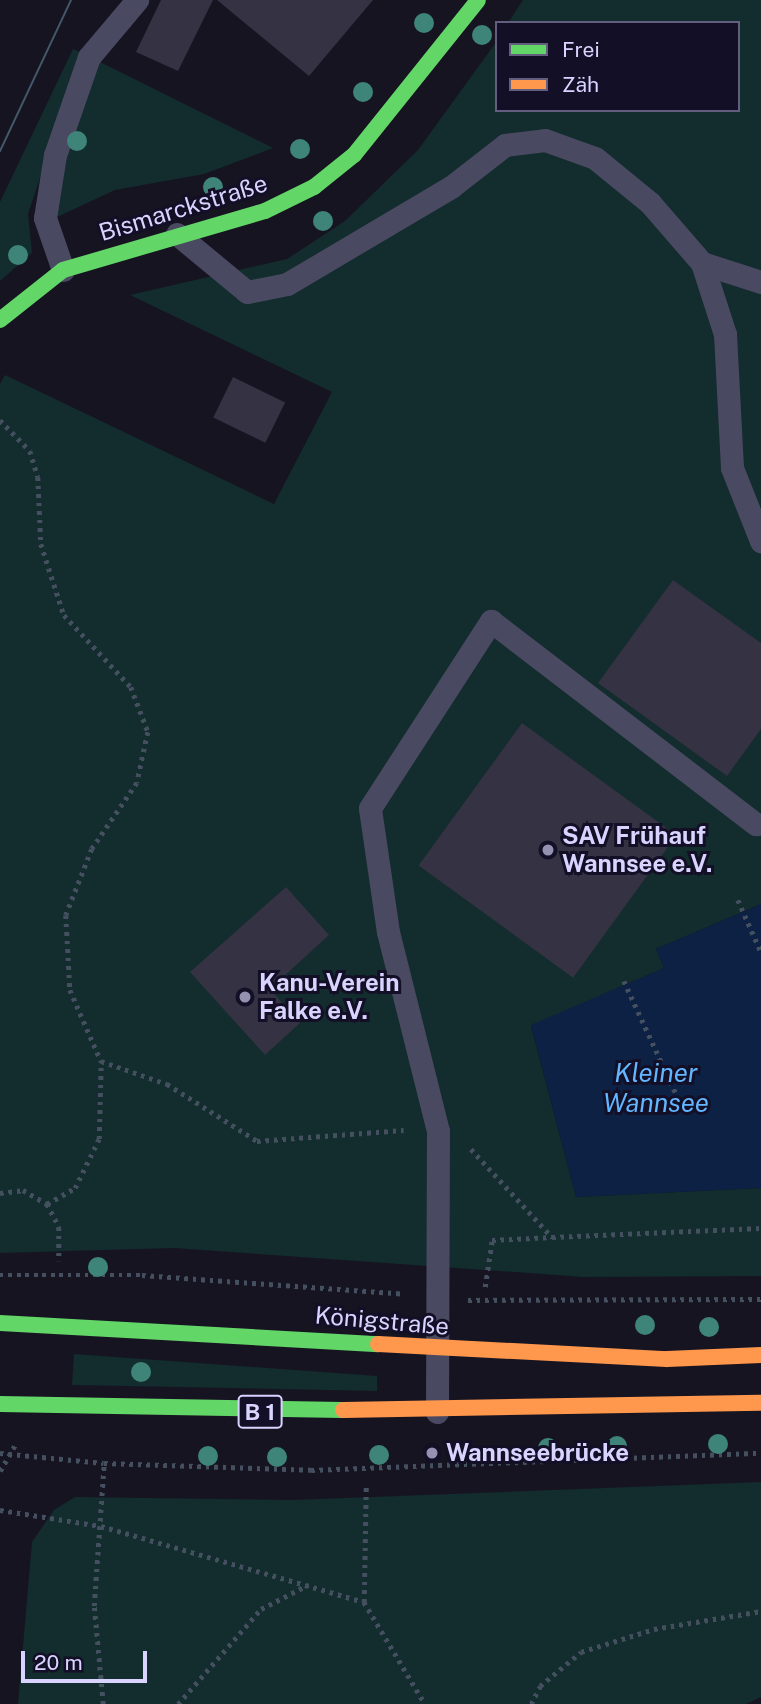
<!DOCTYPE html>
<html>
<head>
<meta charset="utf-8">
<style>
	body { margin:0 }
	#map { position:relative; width:761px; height:1704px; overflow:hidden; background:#161421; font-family:"Public Sans",sans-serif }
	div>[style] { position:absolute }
	.green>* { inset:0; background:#132c2d }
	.water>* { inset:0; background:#0d2144 }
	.building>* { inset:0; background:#343243; transform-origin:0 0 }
	.path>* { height:4.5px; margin-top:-2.25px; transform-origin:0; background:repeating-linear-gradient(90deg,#44505f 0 3.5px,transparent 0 8.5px) }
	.lane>* { height:23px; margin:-11.5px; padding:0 11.5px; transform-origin:11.5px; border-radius:11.5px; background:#4a4962 }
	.fast>* { height:16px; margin:-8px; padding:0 8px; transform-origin:8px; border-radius:8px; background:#63d668 }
	.slow>* { height:16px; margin:-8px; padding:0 8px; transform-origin:8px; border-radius:8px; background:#ff974d }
	.tram>* { height:2px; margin:-1px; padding:0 1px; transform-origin:1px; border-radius:1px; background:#43596b }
	.trees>* { width:20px; height:20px; margin:-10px; border-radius:50%; background:#3e8478 }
	.dots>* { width:19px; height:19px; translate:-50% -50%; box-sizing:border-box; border:4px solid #130f26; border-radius:50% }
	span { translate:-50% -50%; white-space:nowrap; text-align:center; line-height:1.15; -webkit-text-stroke:6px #130f26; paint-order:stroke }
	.shield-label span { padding:2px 5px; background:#130f26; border:2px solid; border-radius:5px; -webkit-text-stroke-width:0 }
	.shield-label { font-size:23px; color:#d9d4ff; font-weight:700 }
	.street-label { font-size:24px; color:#d9d4ff }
	.poi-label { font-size:24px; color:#d9d4ff; font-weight:700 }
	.left { translate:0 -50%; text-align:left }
	.water-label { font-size:26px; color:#62b6ff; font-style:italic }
	.legend { position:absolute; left:495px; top:21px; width:245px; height:91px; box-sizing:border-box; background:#130f26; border:2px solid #625e7d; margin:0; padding:9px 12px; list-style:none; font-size:21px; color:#d9d4ff }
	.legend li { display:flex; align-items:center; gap:14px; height:35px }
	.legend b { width:35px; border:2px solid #625e7d }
	.scale { position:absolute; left:21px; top:1651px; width:126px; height:32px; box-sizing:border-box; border:4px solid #d9d4ff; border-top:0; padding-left:9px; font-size:21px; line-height:24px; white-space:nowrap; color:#d9d4ff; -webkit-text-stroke:5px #130f26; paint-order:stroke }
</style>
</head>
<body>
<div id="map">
	<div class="green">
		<i style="clip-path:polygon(523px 0,761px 0,761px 904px,656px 949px,664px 968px,531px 1026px,576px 1197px,761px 1188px,761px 1276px,584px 1277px,174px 1248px,0 1253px,0 384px,5px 375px,274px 504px,332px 392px,130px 295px,287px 259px,345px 221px,418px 150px,497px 41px,497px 110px,738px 110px,738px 23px,508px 23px)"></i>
		<i style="clip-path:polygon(73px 49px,82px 53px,28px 214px,32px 253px,0 281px,0 202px)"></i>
		<i style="clip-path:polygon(96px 60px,273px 148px,204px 174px,115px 190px,57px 217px,56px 195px,78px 103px)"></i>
		<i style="clip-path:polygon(74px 1354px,377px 1376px,377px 1391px,72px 1385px)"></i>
		<i style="clip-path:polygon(761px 1482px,761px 1697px,746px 1704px,18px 1704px,32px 1542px,54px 1510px,75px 1497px,293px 1500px)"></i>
	</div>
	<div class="water">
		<i style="clip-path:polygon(761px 904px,761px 1188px,576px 1197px,531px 1025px,664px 968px,656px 949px)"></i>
	</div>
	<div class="building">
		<i style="clip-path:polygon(161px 0,213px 0,178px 71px,136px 52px)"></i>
		<i style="clip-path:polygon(217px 0,373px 0,309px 76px)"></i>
		<i style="left:233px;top:377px;width:58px;height:45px;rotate:26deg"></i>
		<i style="clip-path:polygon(673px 580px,761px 643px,761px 729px,727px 776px,598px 683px)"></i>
		<i style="left:522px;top:723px;width:191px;height:176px;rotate:36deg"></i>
		<i style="clip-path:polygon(286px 887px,329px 935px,270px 989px,300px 1023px,265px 1055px,190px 972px)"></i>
	</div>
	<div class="path">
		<i style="left:0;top:420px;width:43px;rotate:45.9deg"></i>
		<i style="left:30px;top:451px;width:27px;rotate:73deg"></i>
		<i style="left:38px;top:477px;width:67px;rotate:87.4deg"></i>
		<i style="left:41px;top:544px;width:75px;rotate:72.1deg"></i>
		<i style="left:64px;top:615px;width:98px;rotate:47.1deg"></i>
		<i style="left:131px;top:687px;width:48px;rotate:69.3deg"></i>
		<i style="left:148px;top:732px;width:52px;rotate:102.2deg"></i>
		<i style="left:137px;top:783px;width:80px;rotate:124.3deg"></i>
		<i style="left:92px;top:849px;width:71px;rotate:111.5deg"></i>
		<i style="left:66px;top:915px;width:75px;rotate:86.9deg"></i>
		<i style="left:70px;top:990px;width:77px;rotate:66.4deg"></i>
		<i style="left:101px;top:1061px;width:70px;rotate:19.2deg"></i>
		<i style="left:167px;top:1084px;width:107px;rotate:32.3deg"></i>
		<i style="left:257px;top:1141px;width:147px;rotate:-4.3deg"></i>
		<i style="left:738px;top:900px;width:57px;rotate:66.1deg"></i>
		<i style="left:624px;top:981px;width:129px;rotate:65.2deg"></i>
		<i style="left:471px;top:1149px;width:120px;rotate:47.4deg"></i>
		<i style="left:552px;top:1237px;width:209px;rotate:-2.5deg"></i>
		<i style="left:0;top:1193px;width:23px;rotate:-7deg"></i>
		<i style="left:23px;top:1190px;width:28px;rotate:30deg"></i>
		<i style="left:47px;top:1204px;width:32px;rotate:-30deg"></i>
		<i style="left:75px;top:1188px;width:55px;rotate:-63.9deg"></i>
		<i style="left:99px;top:1139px;width:78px;rotate:-88.5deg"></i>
		<i style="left:47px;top:1204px;width:26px;rotate:62deg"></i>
		<i style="left:59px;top:1227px;width:34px;rotate:90deg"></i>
		<i style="left:0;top:1275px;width:142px"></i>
		<i style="left:142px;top:1275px;width:263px;rotate:4.1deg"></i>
		<i style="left:485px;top:1287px;width:48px;rotate:-81.5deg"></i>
		<i style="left:492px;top:1240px;width:60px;rotate:-2.9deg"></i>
		<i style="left:468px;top:1300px;width:293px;rotate:-0.2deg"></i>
		<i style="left:0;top:1453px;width:104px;rotate:5.5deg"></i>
		<i style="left:104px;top:1463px;width:207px;rotate:1.9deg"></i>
		<i style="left:311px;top:1470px;width:450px;rotate:-2.2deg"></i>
		<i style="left:0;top:1471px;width:32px;rotate:-60deg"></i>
		<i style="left:0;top:1510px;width:102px;rotate:9deg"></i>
		<i style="left:101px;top:1526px;width:274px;rotate:16.1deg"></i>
		<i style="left:364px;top:1602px;width:119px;rotate:59.1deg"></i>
		<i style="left:364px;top:1602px;width:115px;rotate:-89deg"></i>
		<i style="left:103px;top:1704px;width:98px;rotate:-95.2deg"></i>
		<i style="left:94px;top:1606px;width:143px;rotate:-86deg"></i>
		<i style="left:178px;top:1704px;width:126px;rotate:-48.9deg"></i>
		<i style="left:261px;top:1609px;width:53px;rotate:-27.1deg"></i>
		<i style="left:531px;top:1704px;width:20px;rotate:-63deg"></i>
		<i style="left:540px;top:1686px;width:53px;rotate:-39.7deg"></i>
		<i style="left:581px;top:1652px;width:77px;rotate:-17.5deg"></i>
		<i style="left:654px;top:1629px;width:109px;rotate:-9.5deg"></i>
	</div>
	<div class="lane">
		<i style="left:177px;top:234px;width:91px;rotate:39.6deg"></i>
		<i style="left:247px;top:292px;width:41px;rotate:-11.3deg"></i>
		<i style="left:287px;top:284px;width:191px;rotate:-30.6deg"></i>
		<i style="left:451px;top:187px;width:68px;rotate:-37.9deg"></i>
		<i style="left:505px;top:145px;width:40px;rotate:-7.1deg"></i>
		<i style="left:545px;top:140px;width:53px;rotate:19.8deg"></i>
		<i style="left:595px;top:158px;width:71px;rotate:39.3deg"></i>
		<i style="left:650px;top:203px;width:79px;rotate:49.1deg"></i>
		<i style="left:702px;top:263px;width:75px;rotate:72.1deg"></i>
		<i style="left:725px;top:334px;width:134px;rotate:87deg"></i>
		<i style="left:732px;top:468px;width:79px;rotate:68.3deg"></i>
		<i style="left:702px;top:263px;width:62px;rotate:17.9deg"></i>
		<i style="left:63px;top:270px;width:55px;rotate:-109.1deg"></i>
		<i style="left:45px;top:218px;width:64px;rotate:-81deg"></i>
		<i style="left:55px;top:155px;width:104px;rotate:-70.9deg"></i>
		<i style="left:89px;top:57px;width:75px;rotate:-49.9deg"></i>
		<i style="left:437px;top:1412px;width:281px;rotate:-89.8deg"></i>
		<i style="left:438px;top:1131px;width:205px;rotate:-104.1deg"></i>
		<i style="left:388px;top:932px;width:125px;rotate:-98.3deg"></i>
		<i style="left:370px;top:808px;width:223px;rotate:-57.1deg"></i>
		<i style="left:491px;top:621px;width:334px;rotate:37.5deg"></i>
	</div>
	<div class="fast">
		<i style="left:0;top:320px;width:80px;rotate:-38.4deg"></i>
		<i style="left:63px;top:270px;width:210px;rotate:-16.3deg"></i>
		<i style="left:265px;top:211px;width:55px;rotate:-26.1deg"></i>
		<i style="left:314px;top:187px;width:51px;rotate:-38.7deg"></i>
		<i style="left:354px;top:155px;width:198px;rotate:-51.3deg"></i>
		<i style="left:0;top:1323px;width:379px;rotate:3.2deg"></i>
		<i style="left:0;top:1404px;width:343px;rotate:1deg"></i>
	</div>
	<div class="slow">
		<i style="left:378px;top:1344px;width:289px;rotate:3deg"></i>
		<i style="left:667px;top:1359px;width:94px;rotate:-2.4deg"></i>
		<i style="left:343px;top:1410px;width:418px;rotate:-1deg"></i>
	</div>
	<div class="tram">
		<i style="left:0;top:151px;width:167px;rotate:-64.8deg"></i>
	</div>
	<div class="trees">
		<i style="left:424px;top:23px"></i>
		<i style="left:482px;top:35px"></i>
		<i style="left:363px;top:92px"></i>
		<i style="left:77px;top:141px"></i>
		<i style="left:300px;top:149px"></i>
		<i style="left:213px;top:187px"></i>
		<i style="left:323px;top:221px"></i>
		<i style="left:18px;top:255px"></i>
		<i style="left:98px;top:1267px"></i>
		<i style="left:645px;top:1325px"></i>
		<i style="left:709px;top:1327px"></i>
		<i style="left:141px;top:1372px"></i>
		<i style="left:718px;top:1444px"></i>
		<i style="left:617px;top:1446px"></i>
		<i style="left:548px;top:1448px"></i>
		<i style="left:379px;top:1455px"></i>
		<i style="left:208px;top:1456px"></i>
		<i style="left:277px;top:1457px"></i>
	</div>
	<div class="dots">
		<i style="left:548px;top:850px;background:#9591b1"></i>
		<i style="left:245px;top:997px;background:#9591b1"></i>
		<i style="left:432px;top:1453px;background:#9591b1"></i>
	</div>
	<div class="shield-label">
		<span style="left:260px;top:1412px">B 1</span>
	</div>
	<div class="street-label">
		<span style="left:183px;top:208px;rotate:-17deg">Bismarckstraße</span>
		<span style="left:382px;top:1321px;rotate:5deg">Königstraße</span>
	</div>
	<div class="poi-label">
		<span class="left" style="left:562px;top:850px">SAV Frühauf<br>Wannsee e.V.</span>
		<span class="left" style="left:259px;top:997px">Kanu-Verein<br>Falke e.V.</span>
		<span class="left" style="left:446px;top:1453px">Wannseebrücke</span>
	</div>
	<div class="water-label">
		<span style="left:656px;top:1088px">Kleiner<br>Wannsee</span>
	</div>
	<ul class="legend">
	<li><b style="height:9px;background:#63d668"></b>Frei</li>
	<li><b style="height:9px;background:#ff974d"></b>Zäh</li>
	</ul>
	<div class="scale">20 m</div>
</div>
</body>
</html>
